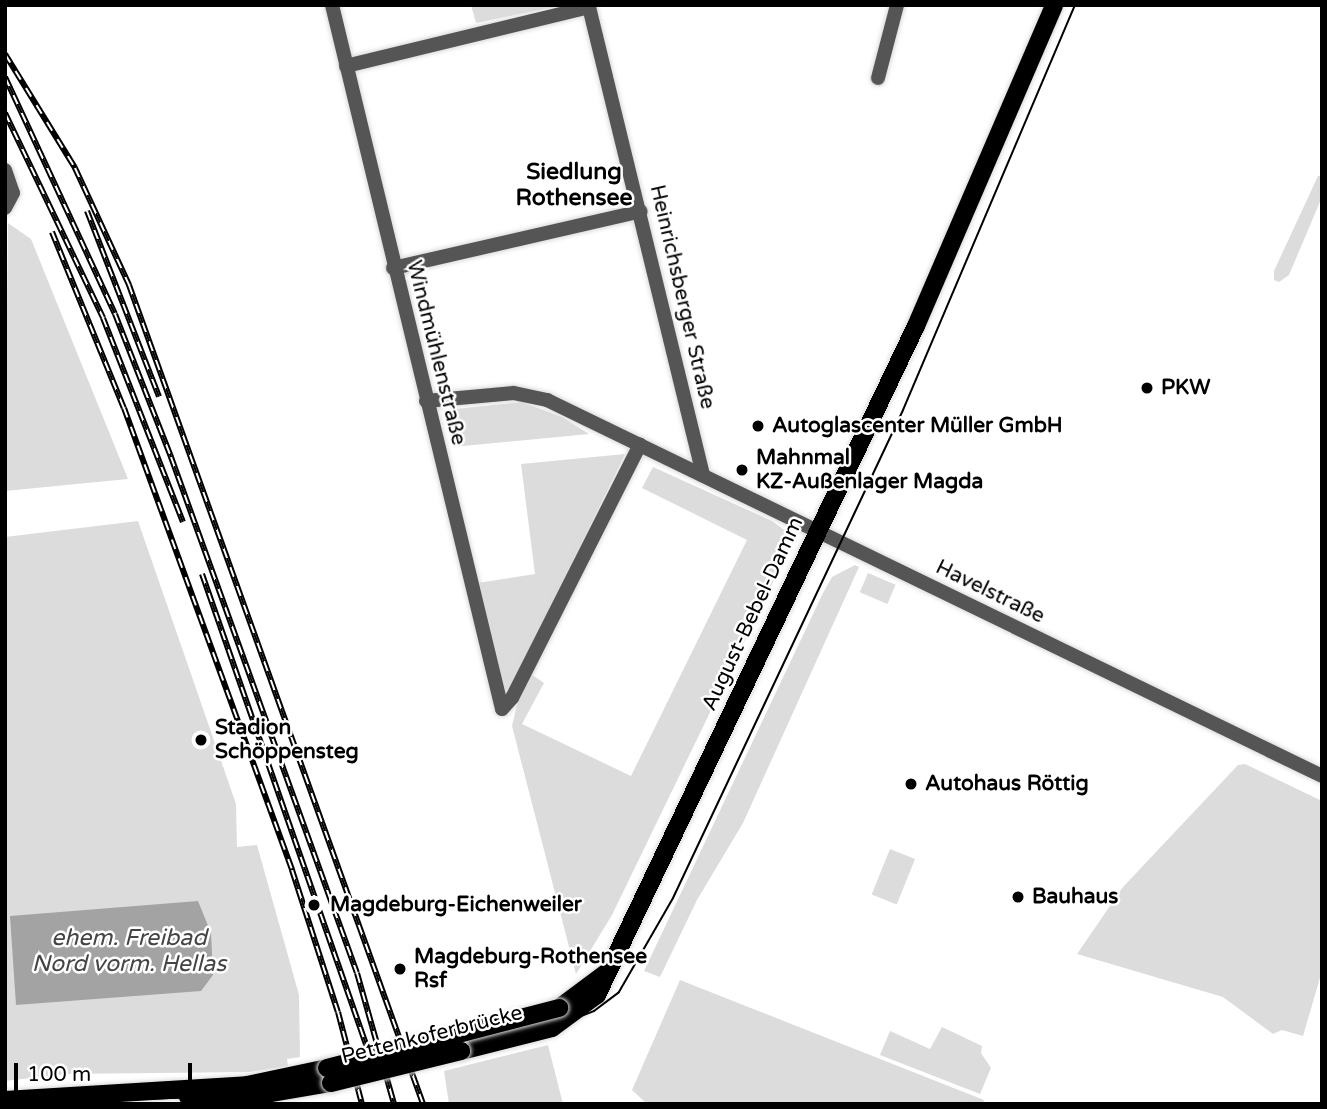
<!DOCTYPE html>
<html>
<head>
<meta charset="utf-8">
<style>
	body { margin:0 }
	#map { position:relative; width:1327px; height:1109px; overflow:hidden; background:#fff; font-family:"Varela Round",sans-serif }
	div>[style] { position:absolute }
	.green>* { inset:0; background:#dcdcdc; transform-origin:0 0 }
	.water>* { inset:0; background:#a3a3a3 }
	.roads { filter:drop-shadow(0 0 2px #dbdbdb) drop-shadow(0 0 2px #dbdbdb) }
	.minor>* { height:14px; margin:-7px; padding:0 7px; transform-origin:7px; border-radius:7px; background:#555 }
	.major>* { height:18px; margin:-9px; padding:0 9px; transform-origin:9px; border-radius:9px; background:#000 }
	.tram>* { height:2px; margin:-1px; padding:0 1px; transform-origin:1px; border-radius:1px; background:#000 }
	.rail>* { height:6px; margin-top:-3px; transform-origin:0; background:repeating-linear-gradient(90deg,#fff 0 10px,#000 0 20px); box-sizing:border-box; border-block:2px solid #000 }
	.bridges { filter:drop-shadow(0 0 2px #dbdbdb) drop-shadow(0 0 2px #dbdbdb) }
	.major-bridge>* { height:18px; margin:-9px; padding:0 9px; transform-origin:9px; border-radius:9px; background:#000 }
	.dots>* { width:19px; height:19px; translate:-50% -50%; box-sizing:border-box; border:4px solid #fff; border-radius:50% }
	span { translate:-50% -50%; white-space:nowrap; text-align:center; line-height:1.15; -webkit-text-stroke:5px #fff; paint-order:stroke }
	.street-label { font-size:21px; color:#000 }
	.poi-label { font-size:21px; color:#000; font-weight:700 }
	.left { translate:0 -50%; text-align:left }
	.neighbourhood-label { font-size:23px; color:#000; font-weight:700 }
	.water-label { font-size:23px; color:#444; font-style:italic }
	.frame { position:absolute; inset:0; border:7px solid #000; pointer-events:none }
	.scale { position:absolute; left:14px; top:1063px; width:178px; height:32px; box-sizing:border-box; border:4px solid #000; border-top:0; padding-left:9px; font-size:21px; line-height:24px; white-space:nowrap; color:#000; -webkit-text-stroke:5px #fff; paint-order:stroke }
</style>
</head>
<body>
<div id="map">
	<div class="green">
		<i style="clip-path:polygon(471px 5px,564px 5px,476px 23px)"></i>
		<i style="clip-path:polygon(1318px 176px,1322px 176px,1322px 197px,1289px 275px,1279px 282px,1274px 280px,1274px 271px)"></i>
		<i style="clip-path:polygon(8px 223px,31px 239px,128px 479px,5px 491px)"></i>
		<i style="clip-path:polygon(522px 402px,562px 417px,589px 434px,453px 447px,446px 410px)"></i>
		<i style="clip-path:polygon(625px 454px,510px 690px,499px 687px,477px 583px,535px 574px,521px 464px)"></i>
		<i style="clip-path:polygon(653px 467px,772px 521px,787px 532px,790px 547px,612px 915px,576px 974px,512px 726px,518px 700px,531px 674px,544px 683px,522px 724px,631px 776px,747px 540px,642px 488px)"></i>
		<i style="clip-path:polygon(138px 521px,236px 804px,237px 847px,257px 845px,299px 995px,300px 1057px,287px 1059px,288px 1066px,250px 1072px,66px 1074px,5px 1081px,5px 537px)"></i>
		<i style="clip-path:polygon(855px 565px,859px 567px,743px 823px,697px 900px,660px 977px,644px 971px,823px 593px,832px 577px)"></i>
		<i style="left:868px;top:573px;width:30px;height:21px;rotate:23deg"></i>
		<i style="clip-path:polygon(1245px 764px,1322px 801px,1322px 971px,1303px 1036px,1282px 1030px,1273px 1034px,1223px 997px,1077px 954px,1123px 887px,1238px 765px)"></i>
		<i style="left:890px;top:849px;width:27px;height:49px;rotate:22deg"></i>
		<i style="clip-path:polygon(680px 980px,984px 1100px,983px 1104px,647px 1104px,632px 1090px)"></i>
		<i style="clip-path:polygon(942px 1027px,982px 1046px,981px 1053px,991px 1068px,980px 1094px,880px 1055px,890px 1031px,930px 1049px)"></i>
		<i style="clip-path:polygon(548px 1045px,563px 1104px,449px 1104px,444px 1071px)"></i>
	</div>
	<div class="water">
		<i style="clip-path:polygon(198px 901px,211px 933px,213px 975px,201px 991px,16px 1005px,10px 916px)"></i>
	</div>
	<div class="roads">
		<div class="minor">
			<i style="left:332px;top:5px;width:724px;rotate:76.42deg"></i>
			<i style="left:346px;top:66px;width:250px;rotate:-13.6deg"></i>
			<i style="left:589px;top:7px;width:482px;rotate:76.3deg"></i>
			<i style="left:878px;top:78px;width:75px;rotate:-75.4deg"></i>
			<i style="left:5px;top:170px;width:24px;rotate:71deg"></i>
			<i style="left:13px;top:193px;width:17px;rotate:118deg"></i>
			<i style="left:393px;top:268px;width:254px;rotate:-12.9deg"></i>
			<i style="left:426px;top:401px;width:88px;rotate:-5.2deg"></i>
			<i style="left:514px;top:393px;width:34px;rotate:12deg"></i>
			<i style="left:547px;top:400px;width:861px;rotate:25.88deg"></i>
			<i style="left:502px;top:709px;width:15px;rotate:-48deg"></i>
			<i style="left:512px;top:698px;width:284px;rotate:-63.2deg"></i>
		</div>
		<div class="major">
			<i style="left:559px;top:1008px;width:59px;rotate:-36.7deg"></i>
			<i style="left:461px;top:1051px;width:94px;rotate:-14.2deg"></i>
			<i style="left:552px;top:1028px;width:56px;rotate:-36.3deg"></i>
			<i style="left:597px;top:995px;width:741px;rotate:-64.51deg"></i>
			<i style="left:916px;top:326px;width:349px;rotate:-66.7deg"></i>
			<i style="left:188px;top:1097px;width:49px;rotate:2.3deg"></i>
			<i style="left:237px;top:1099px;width:95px;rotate:-9.7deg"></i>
			<i style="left:5px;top:1100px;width:242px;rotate:-3.5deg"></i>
			<i style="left:247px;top:1085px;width:82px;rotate:-12deg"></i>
		</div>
	</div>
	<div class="tram">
		<i style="left:5px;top:1103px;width:232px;rotate:-1.7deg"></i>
		<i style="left:237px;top:1096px;width:44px;rotate:-7.8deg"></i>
		<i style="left:281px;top:1090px;width:290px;rotate:-13.4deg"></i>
		<i style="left:563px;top:1023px;width:33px;rotate:-21deg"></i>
		<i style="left:594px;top:1011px;width:31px;rotate:-37deg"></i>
		<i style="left:619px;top:992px;width:108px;rotate:-60.1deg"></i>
		<i style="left:673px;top:898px;width:539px;rotate:-64.76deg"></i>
		<i style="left:903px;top:410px;width:440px;rotate:-67deg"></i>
	</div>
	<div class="rail">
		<i style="left:5px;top:54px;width:134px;rotate:58.4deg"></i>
		<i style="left:75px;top:168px;width:129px;rotate:65.2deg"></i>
		<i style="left:129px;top:285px;width:870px;rotate:70.25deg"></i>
		<i style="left:5px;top:77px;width:261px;rotate:65.1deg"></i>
		<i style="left:115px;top:314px;width:154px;rotate:68.6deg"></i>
		<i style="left:171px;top:457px;width:548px;rotate:70.18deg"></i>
		<i style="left:357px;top:973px;width:136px;rotate:74.2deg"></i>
		<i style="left:5px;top:113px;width:227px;rotate:64.4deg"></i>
		<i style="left:103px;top:318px;width:219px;rotate:68.6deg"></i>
		<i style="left:87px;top:211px;width:199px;rotate:68.8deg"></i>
		<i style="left:52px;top:232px;width:190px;rotate:67.8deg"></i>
		<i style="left:124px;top:408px;width:492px;rotate:70deg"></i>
		<i style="left:292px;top:870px;width:149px;rotate:72.1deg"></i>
		<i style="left:338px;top:1012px;width:95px;rotate:75.4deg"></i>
		<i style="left:202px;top:574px;width:528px;rotate:70.78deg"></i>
	</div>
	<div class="bridges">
		<div class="major-bridge">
			<i style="left:327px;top:1068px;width:240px;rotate:-14.5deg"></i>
			<i style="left:331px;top:1083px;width:134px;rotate:-13.8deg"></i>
		</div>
	</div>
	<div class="dots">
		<i style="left:1147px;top:388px;background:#000"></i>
		<i style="left:758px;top:426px;background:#000"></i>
		<i style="left:742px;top:470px;background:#000"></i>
		<i style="left:201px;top:740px;background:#000"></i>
		<i style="left:911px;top:784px;background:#000"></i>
		<i style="left:1018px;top:897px;background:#000"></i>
		<i style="left:314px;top:905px;background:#000"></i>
		<i style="left:400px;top:969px;background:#000"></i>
	</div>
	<div class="street-label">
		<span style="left:682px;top:297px;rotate:77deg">Heinrichsberger Straße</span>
		<span style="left:436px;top:353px;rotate:76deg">Windmühlenstraße</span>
		<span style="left:990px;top:592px;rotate:26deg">Havelstraße</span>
		<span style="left:753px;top:614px;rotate:-65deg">August-Bebel-Damm</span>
		<span style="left:432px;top:1035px;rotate:-14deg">Pettenkoferbrücke</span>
	</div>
	<div class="poi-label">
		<span class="left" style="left:1161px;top:388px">PKW</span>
		<span class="left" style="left:772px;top:426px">Autoglascenter Müller GmbH</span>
		<span class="left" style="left:756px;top:470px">Mahnmal<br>KZ-Außenlager Magda</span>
		<span class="left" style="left:215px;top:740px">Stadion<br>Schöppensteg</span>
		<span class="left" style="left:925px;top:784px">Autohaus Röttig</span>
		<span class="left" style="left:1032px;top:897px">Bauhaus</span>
		<span class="left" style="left:330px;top:905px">Magdeburg-Eichenweiler</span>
		<span class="left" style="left:414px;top:969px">Magdeburg-Rothensee<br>Rsf</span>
	</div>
	<div class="neighbourhood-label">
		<span style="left:574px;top:185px">Siedlung<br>Rothensee</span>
	</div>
	<div class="water-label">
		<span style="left:129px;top:951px">ehem. Freibad<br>Nord vorm. Hellas</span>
	</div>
	<div class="frame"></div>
	<div class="scale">100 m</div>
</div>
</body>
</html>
